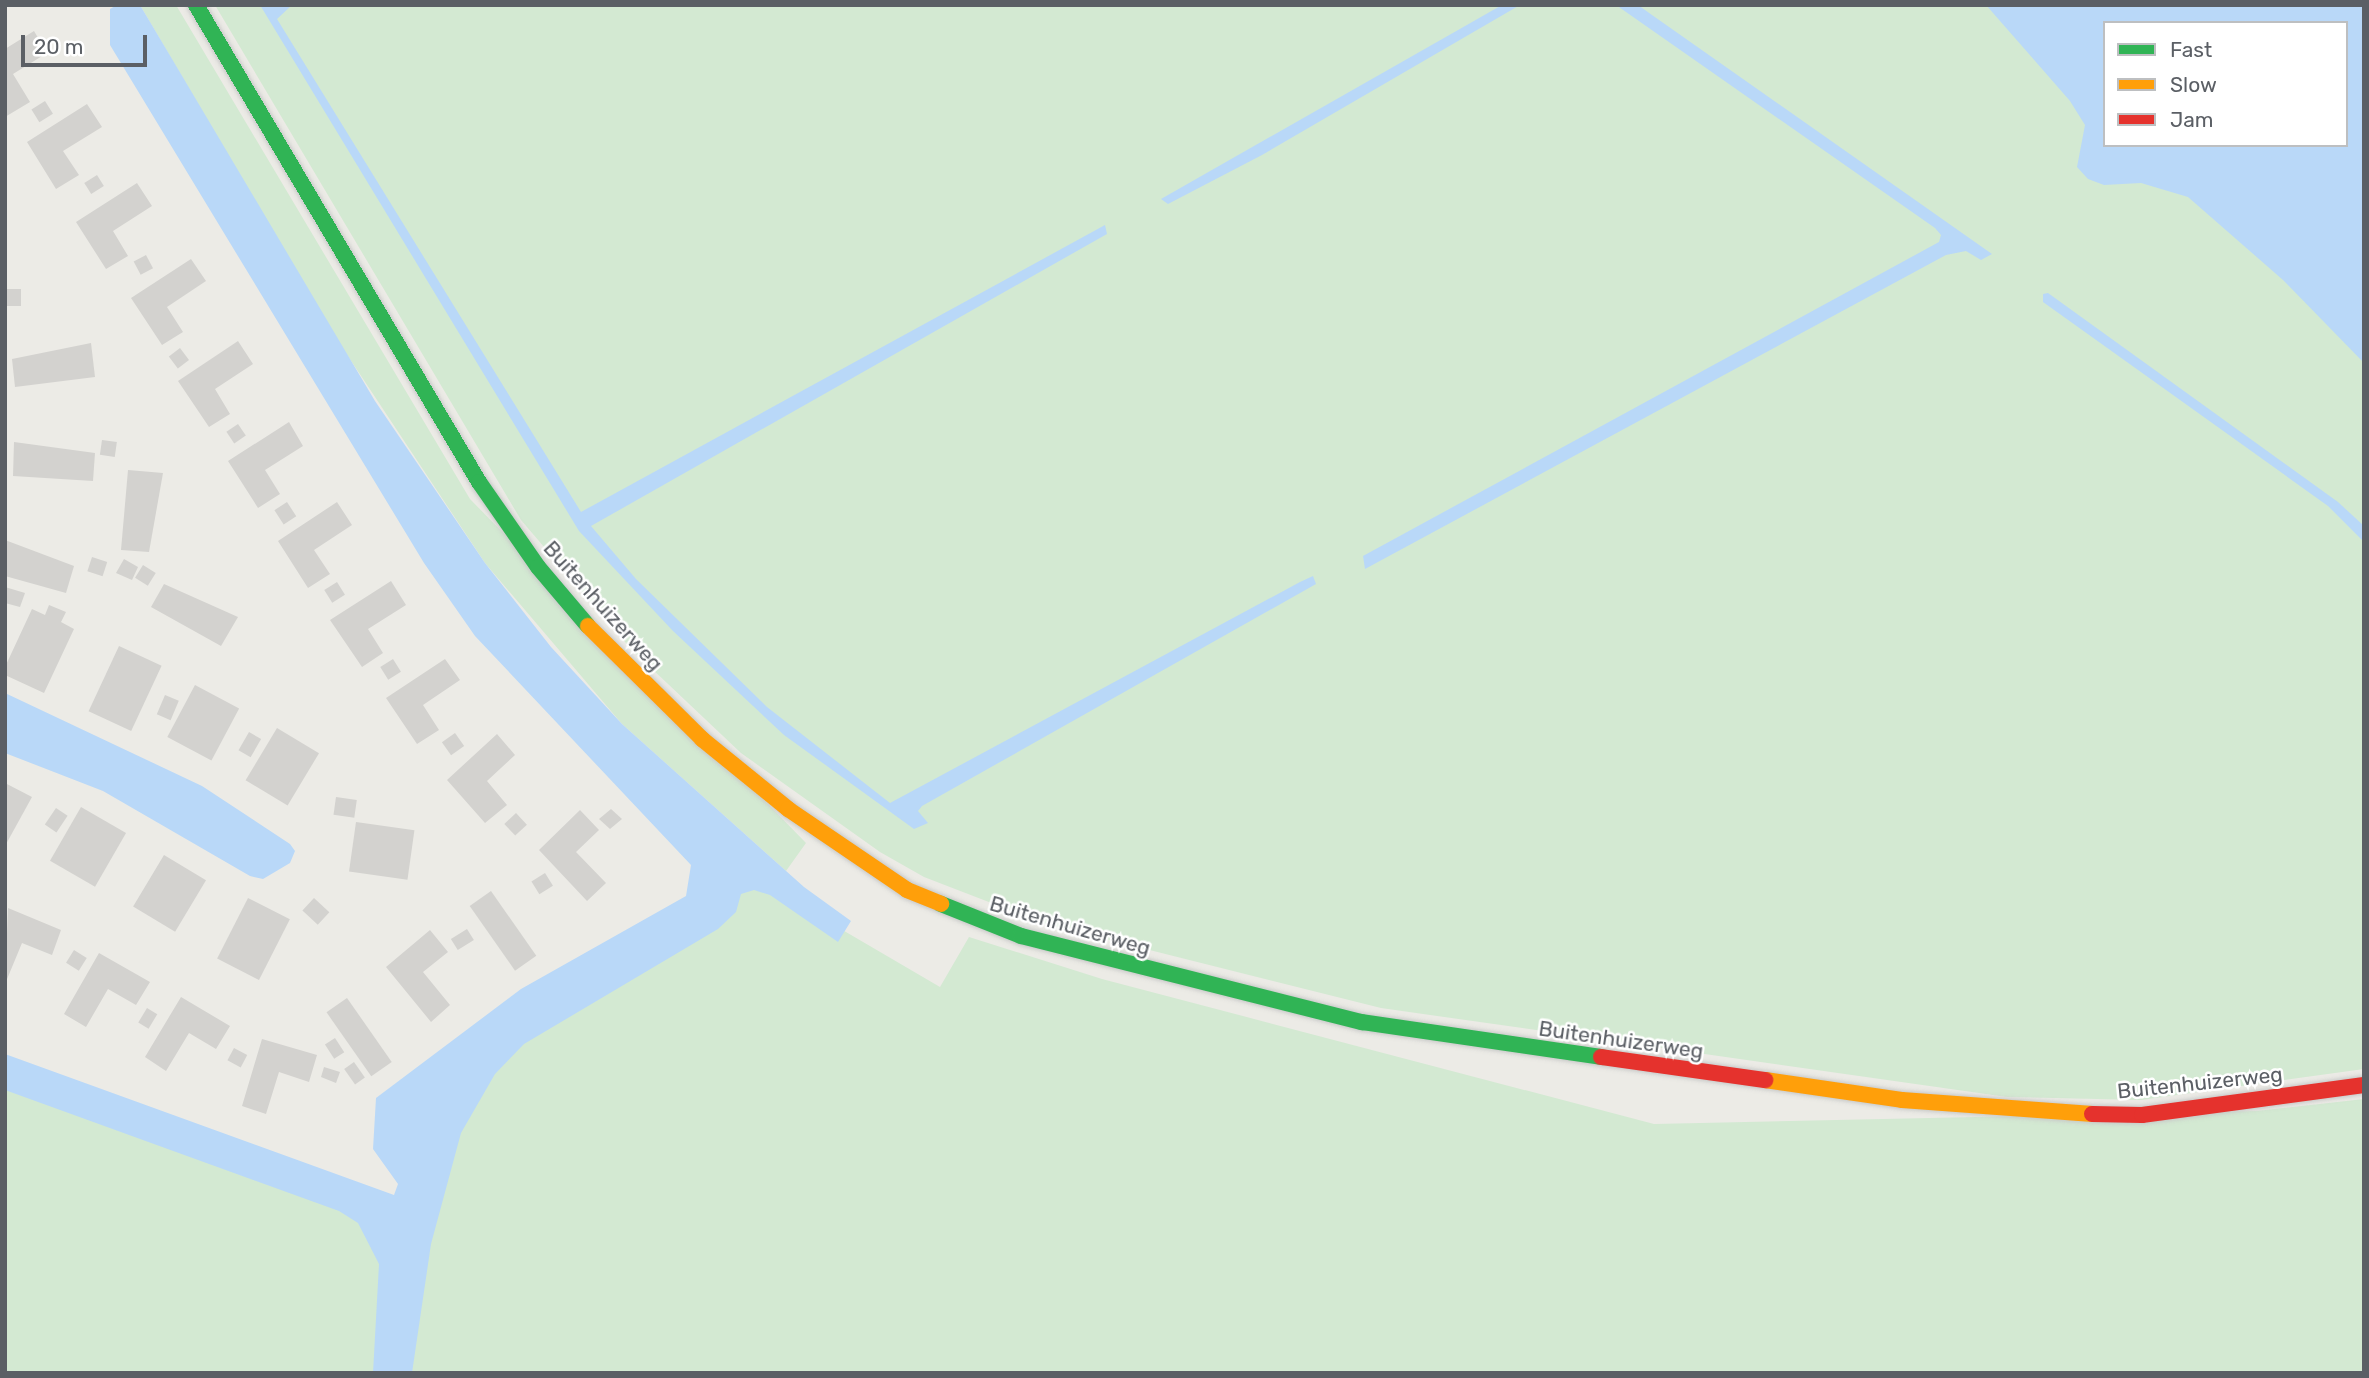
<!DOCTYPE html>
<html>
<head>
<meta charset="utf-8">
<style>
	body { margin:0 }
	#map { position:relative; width:2369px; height:1378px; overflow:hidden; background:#ecebe6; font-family:Rubik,sans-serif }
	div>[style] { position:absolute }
	.green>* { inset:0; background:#d3e9d2 }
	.water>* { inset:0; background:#b9d8f8 }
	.building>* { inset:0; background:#d3d2cf; transform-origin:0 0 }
	.roads { filter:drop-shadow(0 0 2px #c8c9c8) drop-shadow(0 0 2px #c8c9c8) }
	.fast>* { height:16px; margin:-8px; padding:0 8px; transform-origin:8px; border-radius:8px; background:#30b455 }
	.slow>* { height:16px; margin:-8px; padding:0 8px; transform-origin:8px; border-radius:8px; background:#ff9f0a }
	.jam>* { height:16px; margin:-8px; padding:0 8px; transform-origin:8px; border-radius:8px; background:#e5322d }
	span { translate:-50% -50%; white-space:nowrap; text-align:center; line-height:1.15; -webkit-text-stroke:5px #fff; paint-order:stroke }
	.street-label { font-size:21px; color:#5b5f65 }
	.frame { position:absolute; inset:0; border:7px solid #5b5f65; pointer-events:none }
	.legend { position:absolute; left:2103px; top:21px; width:245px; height:126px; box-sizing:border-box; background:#fff; border:2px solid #bdbfc1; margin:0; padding:9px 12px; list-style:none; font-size:21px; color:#5b5f65 }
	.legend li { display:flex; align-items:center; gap:14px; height:35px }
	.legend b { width:35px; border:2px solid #bdbfc1 }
	.scale { position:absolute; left:21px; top:35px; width:126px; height:32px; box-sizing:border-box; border:4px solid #5b5f65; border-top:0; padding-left:9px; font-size:21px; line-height:24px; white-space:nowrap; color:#5b5f65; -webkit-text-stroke:5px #fff; paint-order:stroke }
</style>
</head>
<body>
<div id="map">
	<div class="green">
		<i style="clip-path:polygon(140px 5px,176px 5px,470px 499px,806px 843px,786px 871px,622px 724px,485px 563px,328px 326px)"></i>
		<i style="clip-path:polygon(evenodd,215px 5px,2364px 5px,2364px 1069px,2141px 1100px,2007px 1097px,1381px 1008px,1046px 924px,924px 877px,880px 852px,741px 753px,632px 650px,521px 520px,215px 5px,2105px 23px,2346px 23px,2346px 145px,2105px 145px,2105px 23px)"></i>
		<i style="clip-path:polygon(735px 877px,834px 925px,940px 987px,969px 937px,1102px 979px,1654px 1124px,2256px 1111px,2364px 1099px,2364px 1373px,5px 1373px,5px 1076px,407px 1221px,450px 1091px)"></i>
	</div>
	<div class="water">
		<i style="clip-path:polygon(117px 5px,140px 5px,375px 401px,485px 563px,551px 647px,622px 724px,804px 887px,851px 921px,838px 942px,770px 895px,754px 890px,741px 894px,736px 912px,718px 929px,524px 1044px,495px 1074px,461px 1133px,431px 1244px,412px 1373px,373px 1373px,379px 1264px,358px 1223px,339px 1211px,5px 1090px,5px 1054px,394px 1195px,398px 1184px,373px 1149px,376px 1098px,521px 989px,686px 896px,691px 865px,475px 636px,424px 563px,110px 45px,110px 9px)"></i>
		<i style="clip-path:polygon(260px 5px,292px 5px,277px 19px,581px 512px,1105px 225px,1107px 234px,591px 526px,636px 579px,767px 707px,890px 803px,1300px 582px,1313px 576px,1316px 584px,922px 806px,918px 811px,928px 823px,914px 829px,784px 735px,673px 631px,579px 531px)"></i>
		<i style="clip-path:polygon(1502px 5px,1520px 5px,1262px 155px,1168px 204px,1161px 199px)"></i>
		<i style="clip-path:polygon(1616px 5px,1638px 5px,1652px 15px,1992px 254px,1981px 260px,1966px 251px,1946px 255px,1365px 569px,1363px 556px,1939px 242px,1941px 235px,1935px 228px)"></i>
		<i style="clip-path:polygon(evenodd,1986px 5px,2364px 5px,2364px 363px,2283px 280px,2188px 197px,2141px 183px,2104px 185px,2088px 179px,2077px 167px,2085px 125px,2070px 101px,1986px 5px,2105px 23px,2346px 23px,2346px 145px,2105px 145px,2105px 23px)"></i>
		<i style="clip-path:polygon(2048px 293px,2338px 502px,2364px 526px,2364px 542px,2328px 506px,2043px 302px,2043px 294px)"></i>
		<i style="clip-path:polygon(5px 693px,202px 786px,290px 844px,295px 851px,290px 863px,263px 879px,250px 876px,103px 791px,5px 753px)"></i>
	</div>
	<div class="building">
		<i style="clip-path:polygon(34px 31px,47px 53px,13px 74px,30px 102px,5px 117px,5px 49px)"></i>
		<i style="left:45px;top:101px;width:15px;height:16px;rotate:58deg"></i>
		<i style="clip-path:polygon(87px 104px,102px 127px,63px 151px,79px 175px,56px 189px,27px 142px)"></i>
		<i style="left:97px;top:175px;width:13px;height:15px;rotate:58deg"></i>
		<i style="clip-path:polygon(137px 183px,152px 206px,113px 231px,128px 256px,106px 269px,76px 222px)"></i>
		<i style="left:146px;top:255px;width:15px;height:14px;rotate:62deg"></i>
		<i style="clip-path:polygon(191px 259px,206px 281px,167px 307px,183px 332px,162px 345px,131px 298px)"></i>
		<i style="left:21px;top:289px;width:17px;height:16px;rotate:90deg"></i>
		<i style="clip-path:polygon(238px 341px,253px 364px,215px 389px,230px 414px,209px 427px,178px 381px)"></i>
		<i style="clip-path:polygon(91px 343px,95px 377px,15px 387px,12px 359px)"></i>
		<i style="left:180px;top:348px;width:15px;height:14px;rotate:53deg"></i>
		<i style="clip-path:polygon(289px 422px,303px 446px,265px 470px,280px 494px,258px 508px,228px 461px)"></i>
		<i style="left:238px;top:424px;width:14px;height:14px;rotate:56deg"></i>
		<i style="left:102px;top:440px;width:15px;height:15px;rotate:8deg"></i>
		<i style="clip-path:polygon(14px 442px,95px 453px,93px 481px,13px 476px)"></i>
		<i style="clip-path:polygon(128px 470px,163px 473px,149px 552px,121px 550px)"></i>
		<i style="left:287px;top:502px;width:17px;height:15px;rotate:57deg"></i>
		<i style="clip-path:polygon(337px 502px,352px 525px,314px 550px,330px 574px,308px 588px,278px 541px)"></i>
		<i style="clip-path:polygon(5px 540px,74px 566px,66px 593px,5px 576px)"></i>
		<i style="left:92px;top:557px;width:16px;height:15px;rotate:18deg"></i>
		<i style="clip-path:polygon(124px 559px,138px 567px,132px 580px,116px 573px)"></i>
		<i style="left:143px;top:565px;width:15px;height:15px;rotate:32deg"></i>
		<i style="clip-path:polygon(391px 581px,406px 605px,368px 629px,383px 653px,362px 667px,330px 620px)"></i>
		<i style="left:337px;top:582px;width:15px;height:15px;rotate:58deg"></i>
		<i style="clip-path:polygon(164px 584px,238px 617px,221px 646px,151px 607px)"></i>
		<i style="clip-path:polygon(5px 587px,25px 593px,20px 607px,5px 603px)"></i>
		<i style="clip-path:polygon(49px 605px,66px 612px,61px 622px,74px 629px,44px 693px,5px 675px,5px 667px,32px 609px,45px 615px)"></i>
		<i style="left:119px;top:646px;width:47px;height:72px;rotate:25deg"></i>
		<i style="left:393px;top:659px;width:15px;height:15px;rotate:58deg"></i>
		<i style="clip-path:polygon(445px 659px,460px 680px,423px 705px,439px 730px,417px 744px,386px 698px)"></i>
		<i style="left:195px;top:685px;width:50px;height:59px;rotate:28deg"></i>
		<i style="left:165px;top:695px;width:15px;height:21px;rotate:23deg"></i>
		<i style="left:277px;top:728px;width:49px;height:61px;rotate:31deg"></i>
		<i style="left:249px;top:732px;width:14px;height:21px;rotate:30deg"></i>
		<i style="left:455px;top:733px;width:16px;height:16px;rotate:55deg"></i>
		<i style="clip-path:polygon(497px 734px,515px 755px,487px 781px,507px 805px,485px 823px,447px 780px)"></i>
		<i style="clip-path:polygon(5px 783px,32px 797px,5px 846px)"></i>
		<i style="left:336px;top:797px;width:21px;height:18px;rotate:8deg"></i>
		<i style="left:81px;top:807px;width:52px;height:62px;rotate:30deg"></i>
		<i style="left:56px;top:808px;width:14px;height:20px;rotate:34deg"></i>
		<i style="clip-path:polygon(611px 809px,622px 819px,610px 829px,599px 819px)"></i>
		<i style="clip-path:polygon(580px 810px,599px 830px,576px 852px,606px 883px,587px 901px,539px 850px)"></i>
		<i style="left:516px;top:813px;width:16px;height:16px;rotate:47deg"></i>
		<i style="left:356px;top:822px;width:59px;height:50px;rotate:8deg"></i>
		<i style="left:164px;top:855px;width:49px;height:60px;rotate:31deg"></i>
		<i style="left:545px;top:873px;width:15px;height:16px;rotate:58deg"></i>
		<i style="left:491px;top:891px;width:79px;height:26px;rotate:55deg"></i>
		<i style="left:248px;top:898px;width:47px;height:68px;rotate:27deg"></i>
		<i style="left:314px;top:898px;width:21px;height:17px;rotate:43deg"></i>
		<i style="clip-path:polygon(8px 908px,61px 930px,52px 955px,22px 943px,5px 984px)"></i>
		<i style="left:467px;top:929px;width:13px;height:19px;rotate:58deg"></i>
		<i style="clip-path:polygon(430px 930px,448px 952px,423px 972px,450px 1005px,431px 1022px,386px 967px)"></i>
		<i style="left:74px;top:950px;width:15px;height:15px;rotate:32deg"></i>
		<i style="clip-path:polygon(99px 953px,150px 982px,136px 1005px,108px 989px,86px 1027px,64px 1014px)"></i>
		<i style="clip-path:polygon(181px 997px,230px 1026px,216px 1049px,189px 1033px,166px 1071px,145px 1057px)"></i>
		<i style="left:347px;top:998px;width:78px;height:25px;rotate:55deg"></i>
		<i style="left:147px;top:1008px;width:12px;height:17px;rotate:31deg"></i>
		<i style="left:335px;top:1038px;width:17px;height:12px;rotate:57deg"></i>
		<i style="clip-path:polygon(262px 1039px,317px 1055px,309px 1082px,279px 1072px,266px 1114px,242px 1106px)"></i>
		<i style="left:234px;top:1048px;width:15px;height:14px;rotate:28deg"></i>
		<i style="left:354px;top:1062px;width:19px;height:12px;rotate:55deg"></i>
		<i style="clip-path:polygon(324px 1067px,340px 1072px,336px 1083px,321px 1077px)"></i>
	</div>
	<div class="roads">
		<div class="fast">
			<i style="left:196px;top:5px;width:555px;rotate:59.32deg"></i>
			<i style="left:479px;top:482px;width:103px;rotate:55.2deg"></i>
			<i style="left:538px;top:567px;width:77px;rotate:49.7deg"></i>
			<i style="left:941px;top:904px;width:86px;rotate:21.8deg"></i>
			<i style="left:1021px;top:936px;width:352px;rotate:14.2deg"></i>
			<i style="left:1362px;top:1022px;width:242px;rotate:8.3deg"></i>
		</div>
		<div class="slow">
			<i style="left:588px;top:626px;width:161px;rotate:44.7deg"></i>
			<i style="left:702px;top:739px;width:111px;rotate:39.1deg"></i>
			<i style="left:788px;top:809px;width:144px;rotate:34.2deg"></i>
			<i style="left:907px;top:890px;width:37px;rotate:22deg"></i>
			<i style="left:1765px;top:1080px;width:138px;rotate:8.3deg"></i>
			<i style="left:1902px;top:1100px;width:191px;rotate:4.2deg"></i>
		</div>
		<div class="jam">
			<i style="left:1601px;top:1057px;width:166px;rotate:8deg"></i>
			<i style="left:2092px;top:1114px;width:50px;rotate:1.1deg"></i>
			<i style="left:2142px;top:1115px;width:224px;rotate:-7.7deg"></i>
		</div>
	</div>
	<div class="street-label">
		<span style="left:603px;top:606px;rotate:48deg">Buitenhuizerweg</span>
		<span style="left:1070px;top:926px;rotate:16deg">Buitenhuizerweg</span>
		<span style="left:1621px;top:1040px;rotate:8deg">Buitenhuizerweg</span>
		<span style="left:2200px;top:1083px;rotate:-6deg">Buitenhuizerweg</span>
	</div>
	<div class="frame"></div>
	<ul class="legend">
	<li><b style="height:9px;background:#30b455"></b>Fast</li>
	<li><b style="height:9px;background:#ff9f0a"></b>Slow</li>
	<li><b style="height:9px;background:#e5322d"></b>Jam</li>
	</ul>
	<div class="scale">20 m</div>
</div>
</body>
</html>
